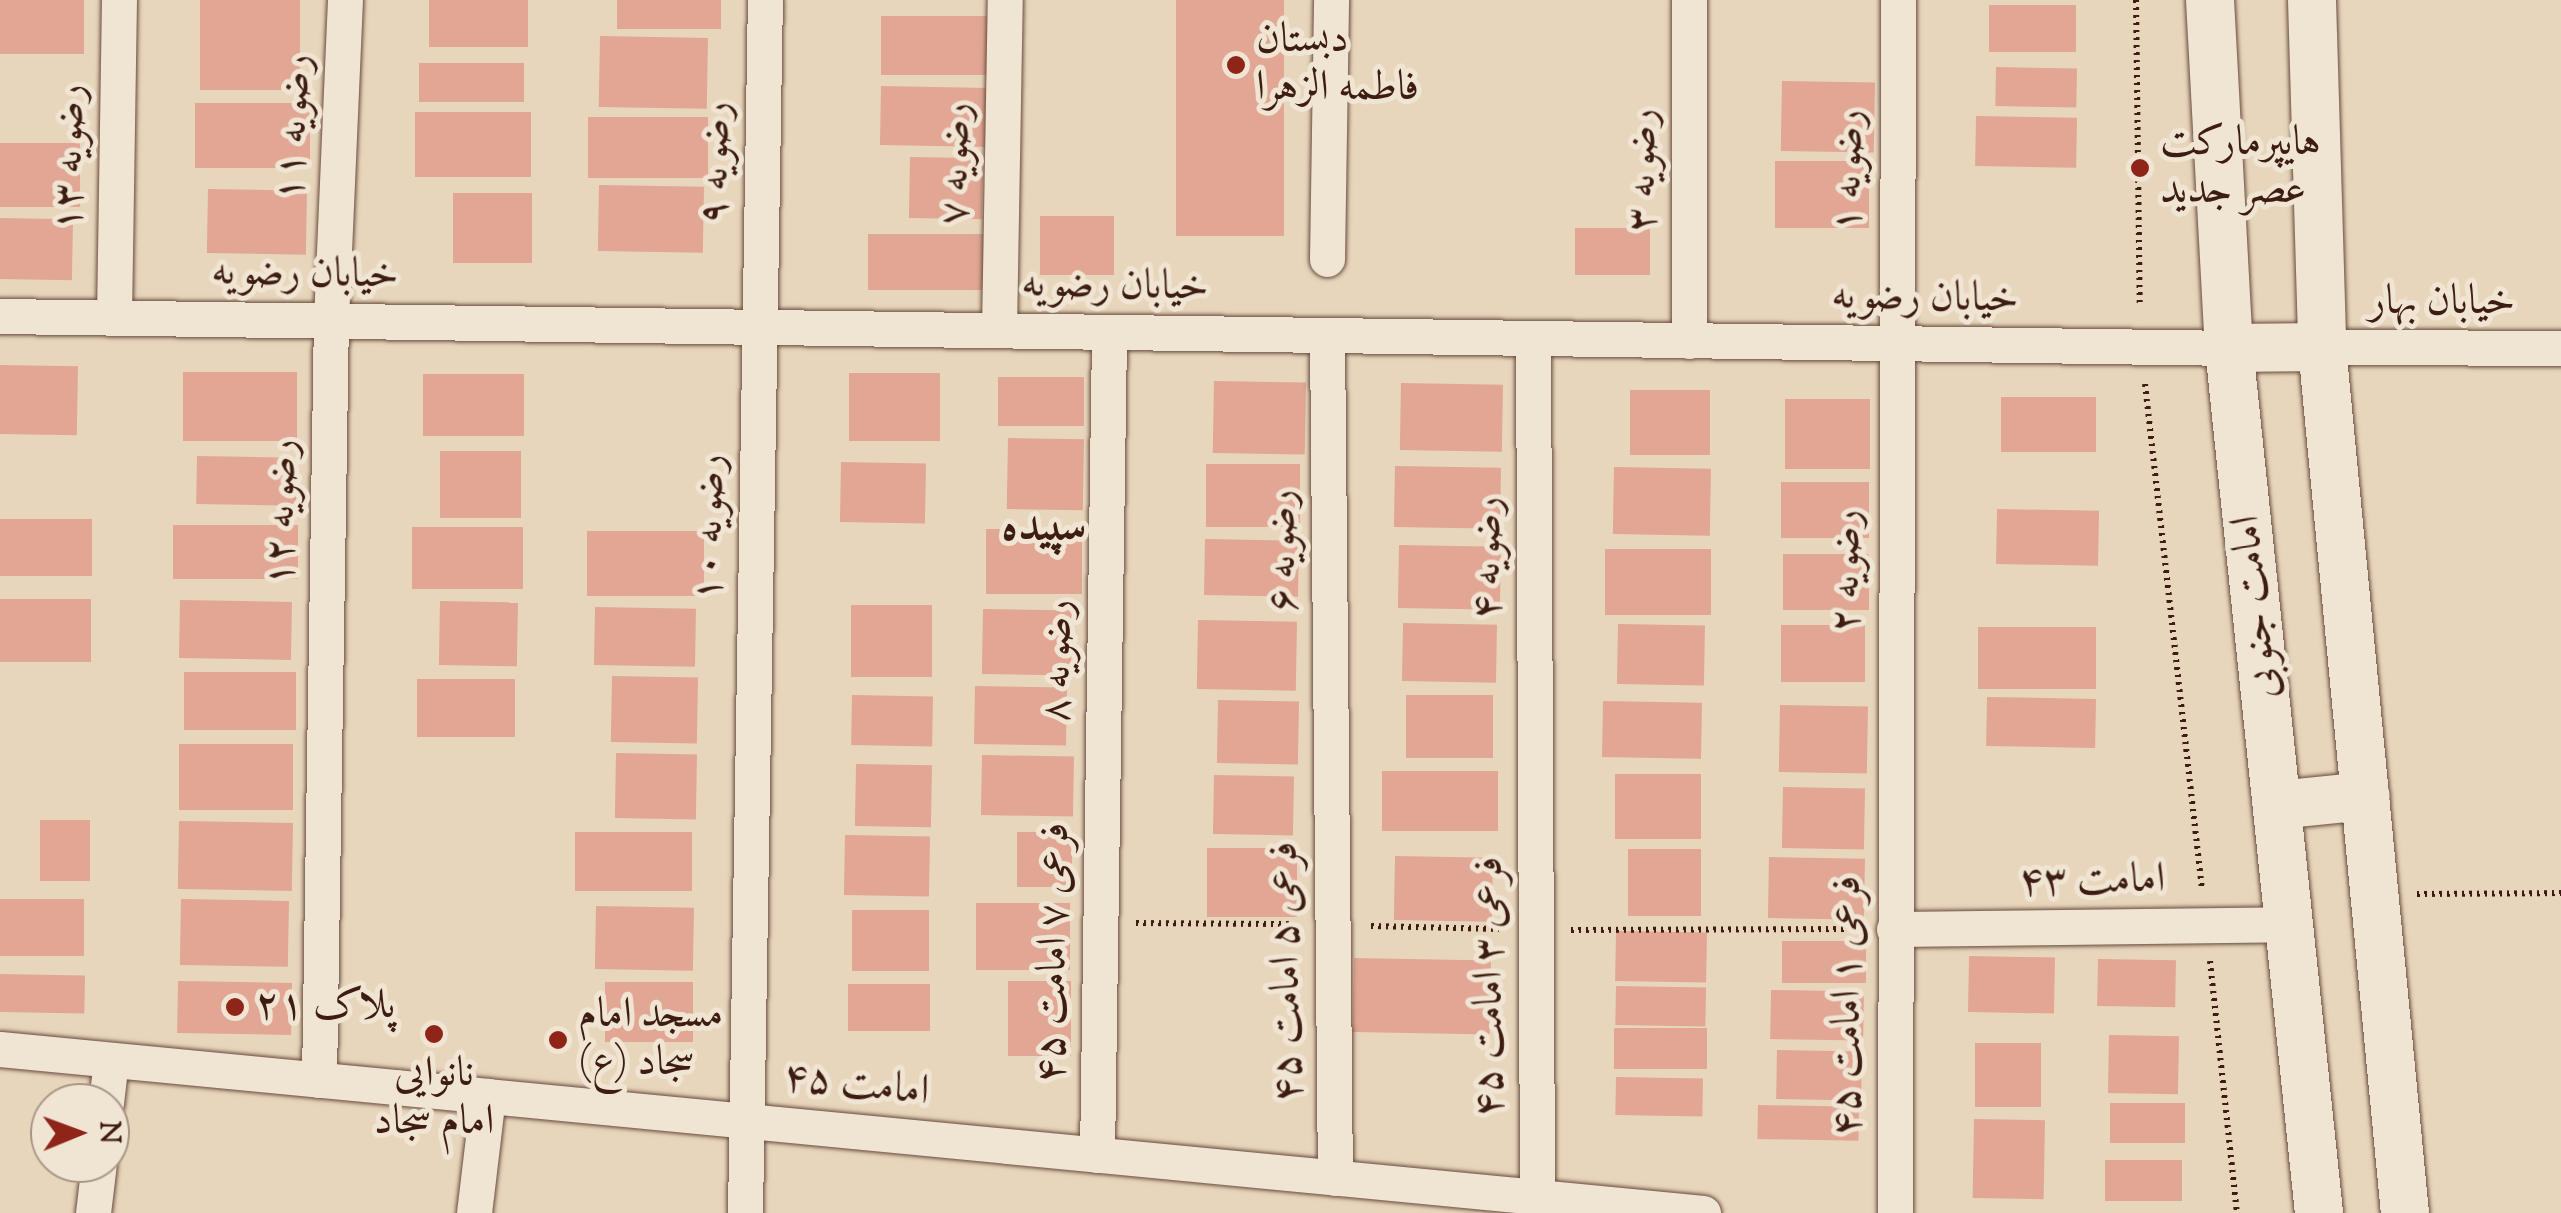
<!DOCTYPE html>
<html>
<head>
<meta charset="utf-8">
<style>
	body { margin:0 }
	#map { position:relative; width:2561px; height:1213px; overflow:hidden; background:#e8d6bc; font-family:"Sorts Mill Goudy",Amiri,serif }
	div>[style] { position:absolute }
	.building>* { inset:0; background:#e1a694; transform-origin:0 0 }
	.path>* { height:6px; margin-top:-3px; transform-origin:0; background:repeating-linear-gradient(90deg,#3d1d12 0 2.5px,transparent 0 7.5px) }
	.roads { filter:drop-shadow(0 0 2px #684b3c) drop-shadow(0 0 2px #684b3c) }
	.street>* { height:35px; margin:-17.5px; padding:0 17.5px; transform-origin:17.5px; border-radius:17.5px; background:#f0e4d3 }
	.secondary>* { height:48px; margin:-24px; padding:0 24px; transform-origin:24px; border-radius:24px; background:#f0e4d3 }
	.dots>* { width:28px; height:28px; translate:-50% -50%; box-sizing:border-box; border:5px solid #f0e4d3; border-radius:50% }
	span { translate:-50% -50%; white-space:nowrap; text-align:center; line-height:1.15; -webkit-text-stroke:10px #f0e4d3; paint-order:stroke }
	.poi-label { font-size:42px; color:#3d1d12 }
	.left { translate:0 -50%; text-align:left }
	.street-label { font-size:42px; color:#3d1d12 }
	.neighbourhood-label { font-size:45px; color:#3d1d12; font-weight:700 }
	.north { position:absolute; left:30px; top:1083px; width:100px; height:100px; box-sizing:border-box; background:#f0e4d3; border:2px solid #a89486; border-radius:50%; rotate:89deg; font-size:28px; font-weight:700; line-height:40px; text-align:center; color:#3d1d12 }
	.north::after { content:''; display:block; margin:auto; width:35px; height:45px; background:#8f2418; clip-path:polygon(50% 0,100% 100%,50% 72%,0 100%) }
</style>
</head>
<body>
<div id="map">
	<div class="building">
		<i style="left:0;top:0;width:84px;height:54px"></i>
		<i style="left:200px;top:0;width:100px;height:90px"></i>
		<i style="left:429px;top:0;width:99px;height:47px"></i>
		<i style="left:617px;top:0;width:104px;height:29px"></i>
		<i style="left:1176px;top:0;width:108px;height:236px"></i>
		<i style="left:1989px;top:5px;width:87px;height:47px"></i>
		<i style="left:881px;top:16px;width:109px;height:59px"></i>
		<i style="left:600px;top:36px;width:108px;height:71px;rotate:1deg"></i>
		<i style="left:419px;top:63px;width:105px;height:39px"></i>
		<i style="left:1996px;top:67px;width:81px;height:39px;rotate:1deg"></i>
		<i style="left:1782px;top:81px;width:93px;height:70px;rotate:1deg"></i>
		<i style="left:881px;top:86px;width:108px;height:59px;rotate:1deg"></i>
		<i style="left:195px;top:103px;width:115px;height:65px"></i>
		<i style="left:415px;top:112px;width:116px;height:65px"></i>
		<i style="left:1976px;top:116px;width:101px;height:50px;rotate:1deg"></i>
		<i style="left:588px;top:117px;width:120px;height:61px"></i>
		<i style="left:0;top:143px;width:80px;height:64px"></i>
		<i style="left:910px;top:157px;width:73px;height:61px;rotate:1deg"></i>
		<i style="left:1775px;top:161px;width:94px;height:67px"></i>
		<i style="left:599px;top:185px;width:105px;height:66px;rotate:1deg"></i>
		<i style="left:208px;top:189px;width:99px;height:64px;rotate:1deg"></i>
		<i style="left:453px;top:193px;width:79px;height:70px"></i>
		<i style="left:1040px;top:216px;width:74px;height:59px"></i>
		<i style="left:0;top:218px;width:73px;height:61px;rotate:1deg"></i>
		<i style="left:1575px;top:228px;width:75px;height:47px"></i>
		<i style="left:868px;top:234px;width:116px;height:56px"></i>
		<i style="left:0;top:365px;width:78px;height:69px;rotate:1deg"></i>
		<i style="left:183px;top:372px;width:114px;height:69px"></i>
		<i style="left:849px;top:373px;width:91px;height:68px"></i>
		<i style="left:423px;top:374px;width:101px;height:62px"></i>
		<i style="left:998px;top:377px;width:86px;height:49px"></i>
		<i style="left:1214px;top:381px;width:92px;height:72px;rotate:1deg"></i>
		<i style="left:1401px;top:383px;width:102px;height:67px;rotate:1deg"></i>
		<i style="left:1630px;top:390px;width:80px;height:65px"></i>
		<i style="left:2001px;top:397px;width:95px;height:55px"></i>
		<i style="left:1785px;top:399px;width:85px;height:70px"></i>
		<i style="left:1008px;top:438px;width:76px;height:71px;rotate:1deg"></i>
		<i style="left:440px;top:451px;width:81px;height:67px"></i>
		<i style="left:197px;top:456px;width:100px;height:48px;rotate:1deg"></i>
		<i style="left:841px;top:462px;width:85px;height:60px;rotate:1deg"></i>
		<i style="left:1206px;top:464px;width:94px;height:63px"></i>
		<i style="left:1395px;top:466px;width:106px;height:61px;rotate:1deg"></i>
		<i style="left:1614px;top:467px;width:97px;height:67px;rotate:1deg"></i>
		<i style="left:1781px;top:482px;width:88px;height:56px"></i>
		<i style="left:1997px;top:509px;width:102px;height:55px;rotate:1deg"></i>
		<i style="left:0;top:519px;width:92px;height:57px"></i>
		<i style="left:173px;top:525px;width:125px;height:54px"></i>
		<i style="left:412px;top:527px;width:111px;height:62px"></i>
		<i style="left:986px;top:529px;width:96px;height:65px"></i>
		<i style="left:587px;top:531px;width:117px;height:65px"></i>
		<i style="left:1205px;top:539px;width:94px;height:56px;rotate:1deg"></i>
		<i style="left:1399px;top:545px;width:102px;height:63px;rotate:1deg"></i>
		<i style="left:1605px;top:549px;width:106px;height:66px"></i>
		<i style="left:1783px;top:554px;width:86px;height:56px"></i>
		<i style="left:0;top:599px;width:91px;height:63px"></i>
		<i style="left:180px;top:600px;width:112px;height:58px;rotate:1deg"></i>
		<i style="left:440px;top:601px;width:78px;height:64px;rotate:1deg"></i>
		<i style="left:851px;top:605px;width:81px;height:72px"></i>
		<i style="left:595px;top:607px;width:101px;height:58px;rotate:1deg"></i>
		<i style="left:983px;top:609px;width:89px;height:65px;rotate:1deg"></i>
		<i style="left:1198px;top:620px;width:99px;height:69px;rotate:1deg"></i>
		<i style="left:1403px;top:623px;width:94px;height:58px;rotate:1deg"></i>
		<i style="left:1618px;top:624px;width:87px;height:60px;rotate:1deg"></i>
		<i style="left:1781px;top:625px;width:84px;height:57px"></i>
		<i style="left:1978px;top:627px;width:118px;height:62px"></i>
		<i style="left:184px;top:672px;width:112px;height:58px"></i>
		<i style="left:612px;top:676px;width:86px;height:66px;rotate:1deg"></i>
		<i style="left:417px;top:679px;width:98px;height:58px"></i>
		<i style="left:975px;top:686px;width:92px;height:58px;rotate:1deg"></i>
		<i style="left:852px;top:695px;width:81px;height:50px;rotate:1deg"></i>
		<i style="left:1406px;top:695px;width:87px;height:63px"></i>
		<i style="left:1987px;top:697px;width:109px;height:49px;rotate:1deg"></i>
		<i style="left:1218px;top:700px;width:81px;height:63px;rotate:1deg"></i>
		<i style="left:1603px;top:701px;width:99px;height:56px;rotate:1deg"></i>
		<i style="left:1780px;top:705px;width:88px;height:67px;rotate:1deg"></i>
		<i style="left:179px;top:744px;width:114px;height:66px"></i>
		<i style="left:616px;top:753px;width:81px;height:65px;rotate:1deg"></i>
		<i style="left:982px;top:755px;width:92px;height:60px;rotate:1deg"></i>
		<i style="left:856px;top:764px;width:76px;height:62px;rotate:1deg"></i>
		<i style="left:1382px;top:771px;width:116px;height:60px"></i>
		<i style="left:1615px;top:774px;width:86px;height:65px"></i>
		<i style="left:1214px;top:775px;width:80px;height:59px;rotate:1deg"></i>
		<i style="left:1783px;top:787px;width:82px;height:61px;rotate:1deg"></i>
		<i style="left:40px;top:820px;width:50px;height:61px"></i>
		<i style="left:179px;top:821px;width:114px;height:68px;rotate:1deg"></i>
		<i style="left:575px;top:832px;width:117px;height:59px"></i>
		<i style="left:1017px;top:832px;width:55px;height:55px"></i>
		<i style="left:845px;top:835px;width:85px;height:60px;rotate:1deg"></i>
		<i style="left:1207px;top:848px;width:90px;height:69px"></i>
		<i style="left:1628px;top:849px;width:73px;height:67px"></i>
		<i style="left:1395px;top:856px;width:98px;height:64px;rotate:1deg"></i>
		<i style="left:1769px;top:857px;width:96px;height:61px;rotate:1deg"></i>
		<i style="left:0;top:899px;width:84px;height:57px"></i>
		<i style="left:181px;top:899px;width:108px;height:66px;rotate:1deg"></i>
		<i style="left:976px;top:903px;width:94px;height:67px"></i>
		<i style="left:596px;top:906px;width:98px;height:63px;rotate:1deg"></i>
		<i style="left:852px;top:910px;width:77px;height:61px"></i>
		<i style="left:1616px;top:931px;width:91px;height:50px;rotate:1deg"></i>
		<i style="left:1782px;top:941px;width:84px;height:42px"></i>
		<i style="left:1969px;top:956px;width:86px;height:56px;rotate:1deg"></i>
		<i style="left:1354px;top:958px;width:137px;height:74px;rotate:1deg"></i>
		<i style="left:2098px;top:959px;width:78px;height:47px;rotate:1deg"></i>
		<i style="left:0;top:974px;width:85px;height:38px;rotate:1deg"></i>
		<i style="left:178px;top:981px;width:114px;height:52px;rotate:1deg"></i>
		<i style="left:1008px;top:981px;width:63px;height:75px"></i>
		<i style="left:605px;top:982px;width:88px;height:60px"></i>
		<i style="left:848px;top:984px;width:82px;height:47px"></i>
		<i style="left:1616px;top:986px;width:90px;height:39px;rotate:1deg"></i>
		<i style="left:1771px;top:990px;width:93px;height:49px;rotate:1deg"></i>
		<i style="left:1614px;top:1028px;width:93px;height:41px"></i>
		<i style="left:2109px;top:1035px;width:70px;height:58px;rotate:1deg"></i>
		<i style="left:1975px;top:1043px;width:66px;height:64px"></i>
		<i style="left:1777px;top:1050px;width:85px;height:49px;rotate:1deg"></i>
		<i style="left:1616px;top:1077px;width:87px;height:38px;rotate:1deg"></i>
		<i style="left:2110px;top:1103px;width:75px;height:40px"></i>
		<i style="left:1758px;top:1105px;width:101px;height:34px;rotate:1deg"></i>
		<i style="left:1974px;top:1119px;width:71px;height:79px;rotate:1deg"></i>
		<i style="left:2105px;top:1160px;width:77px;height:41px"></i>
	</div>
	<div class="path">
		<i style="left:2136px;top:0;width:307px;rotate:89.3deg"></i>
		<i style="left:2145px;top:384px;width:508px;rotate:83.56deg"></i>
		<i style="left:2417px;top:894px;width:144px;rotate:-0.4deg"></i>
		<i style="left:1136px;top:923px;width:158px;rotate:0.4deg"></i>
		<i style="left:1371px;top:926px;width:128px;rotate:1.3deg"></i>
		<i style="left:1571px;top:930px;width:288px;rotate:-0.2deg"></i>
		<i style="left:2210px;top:961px;width:253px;rotate:83.9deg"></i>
	</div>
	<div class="roads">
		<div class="street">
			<i style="left:1327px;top:259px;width:259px;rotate:-89.1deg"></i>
			<i style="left:0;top:316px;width:2229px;rotate:0.82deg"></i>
			<i style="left:114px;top:317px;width:317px;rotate:-89.1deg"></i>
			<i style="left:999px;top:330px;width:330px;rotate:-89deg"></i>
			<i style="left:1327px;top:335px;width:843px;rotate:89.46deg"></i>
			<i style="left:1533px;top:338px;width:859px;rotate:89.73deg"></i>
			<i style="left:1689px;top:341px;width:341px;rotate:-90deg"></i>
			<i style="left:2322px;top:347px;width:239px;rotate:0.2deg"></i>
			<i style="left:1894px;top:929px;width:397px;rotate:-0.7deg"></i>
			<i style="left:0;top:1049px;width:1711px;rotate:5.5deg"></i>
			<i style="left:319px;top:1080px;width:760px;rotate:-89.1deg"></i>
			<i style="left:331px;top:320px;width:320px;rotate:-87.5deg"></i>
			<i style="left:106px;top:1103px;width:43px;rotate:-83.4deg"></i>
			<i style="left:1097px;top:1155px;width:823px;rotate:-89.16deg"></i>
			<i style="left:93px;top:1213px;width:50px;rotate:-83.2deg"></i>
			<i style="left:474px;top:1213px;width:118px;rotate:-83.2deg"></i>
			<i style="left:745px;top:1213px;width:1213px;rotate:-89.06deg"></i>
			<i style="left:1895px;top:1213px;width:1213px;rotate:-89.86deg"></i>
		</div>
		<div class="secondary">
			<i style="left:2210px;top:0;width:349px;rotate:86.9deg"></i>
			<i style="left:2229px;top:348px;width:870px;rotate:84.06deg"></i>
			<i style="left:2312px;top:0;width:347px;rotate:88.3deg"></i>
			<i style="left:2322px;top:347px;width:870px;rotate:84.53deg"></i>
			<i style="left:2229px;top:348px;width:93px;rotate:-0.6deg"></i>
			<i style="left:2278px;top:805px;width:88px;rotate:-5.8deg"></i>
		</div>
	</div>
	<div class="dots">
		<i style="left:1236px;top:65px;background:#8f2418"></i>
		<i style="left:2140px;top:168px;background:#8f2418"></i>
		<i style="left:235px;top:1007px;background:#8f2418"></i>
		<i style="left:434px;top:1034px;background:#8f2418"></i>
		<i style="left:558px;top:1040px;background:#8f2418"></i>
	</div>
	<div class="poi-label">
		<span class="left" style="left:1256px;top:65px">دبستان<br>فاطمه الزهرا</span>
		<span class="left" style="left:2160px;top:168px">هایپرمارکت<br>عصر جدید</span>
		<span class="left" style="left:255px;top:1007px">پلاک ۲۱</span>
		<span class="left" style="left:578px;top:1040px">مسجد امام<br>سجاد (ع)</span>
		<span style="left:434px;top:1099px">نانوایی<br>امام سجاد</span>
	</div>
	<div class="street-label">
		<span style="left:295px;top:128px;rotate:-87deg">رضویه ۱۱</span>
		<span style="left:71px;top:158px;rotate:-89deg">رضویه ۱۳</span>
		<span style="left:717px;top:163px;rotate:-89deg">رضویه ۹</span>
		<span style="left:957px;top:164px;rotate:-89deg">رضویه ۷</span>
		<span style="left:1644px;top:170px;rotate:-90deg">رضویه ۳</span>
		<span style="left:1850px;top:171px;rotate:-89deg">رضویه ۱</span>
		<span style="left:305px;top:275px;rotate:1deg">خیابان رضویه</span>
		<span style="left:1115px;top:287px;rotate:1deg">خیابان رضویه</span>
		<span style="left:1925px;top:299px;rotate:1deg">خیابان رضویه</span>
		<span style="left:2442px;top:303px">خیابان بهار</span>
		<span style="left:283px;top:513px;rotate:-89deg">رضویه ۱۲</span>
		<span style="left:711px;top:528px;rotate:-89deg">رضویه ۱۰</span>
		<span style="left:1284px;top:551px;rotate:-91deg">رضویه ۶</span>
		<span style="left:1489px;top:558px;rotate:-90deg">رضویه ۴</span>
		<span style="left:1848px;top:571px;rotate:-90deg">رضویه ۲</span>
		<span style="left:2257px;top:607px;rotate:-96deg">امامت جنوبی</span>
		<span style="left:1059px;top:661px;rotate:-89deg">رضویه ۸</span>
		<span style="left:2092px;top:882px;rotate:-1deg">امامت ۴۳</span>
		<span style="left:1055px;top:953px;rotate:-89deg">فرعی ۷ امامت ۴۵</span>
		<span style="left:1288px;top:972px;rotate:-91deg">فرعی ۵ امامت ۴۵</span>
		<span style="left:1491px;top:987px;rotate:-90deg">فرعی ۳ امامت ۴۵</span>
		<span style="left:1849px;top:1006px;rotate:-90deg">فرعی ۱ امامت ۴۵</span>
		<span style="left:856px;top:1086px;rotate:6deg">امامت ۴۵</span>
	</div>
	<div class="neighbourhood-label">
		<span style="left:1044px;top:529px">سپیده</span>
	</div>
	<div class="north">N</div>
</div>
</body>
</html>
